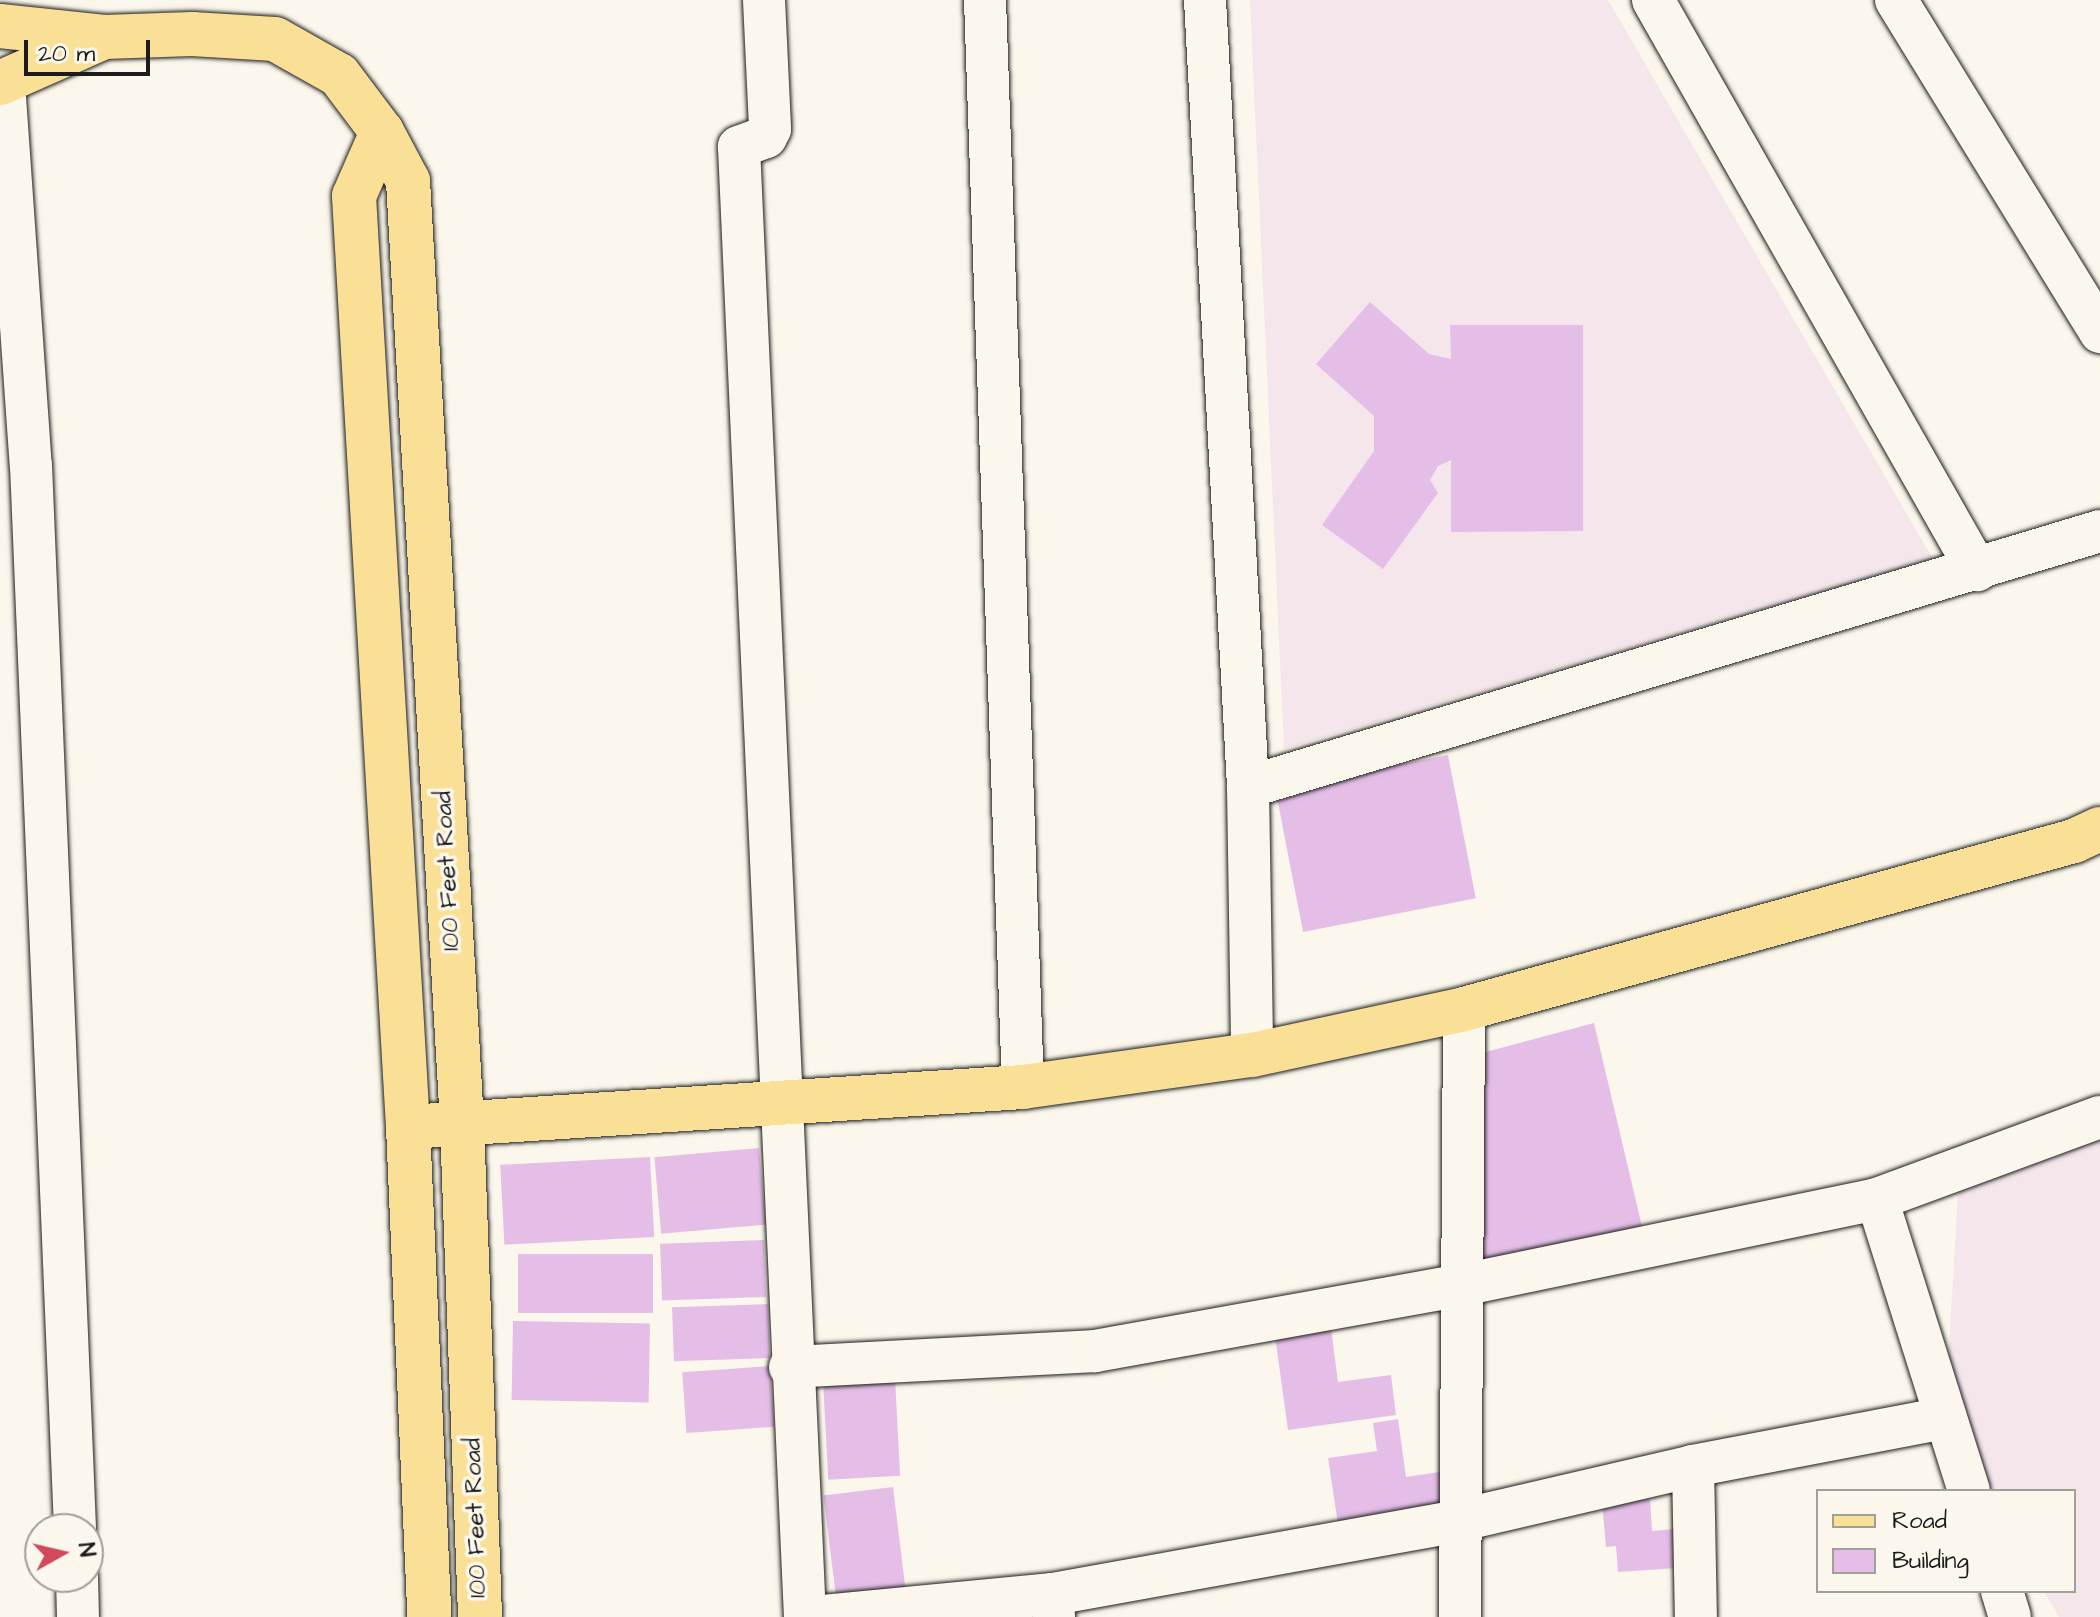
<!DOCTYPE html>
<html>
<head>
<meta charset="utf-8">
<style>
	body { margin:0 }
	#map { position:relative; width:2100px; height:1617px; overflow:hidden; background:#fbf7ec; font-family:"Architects Daughter",sans-serif }
	div>[style] { position:absolute }
	.built>* { inset:0; background:#f4e6ea }
	.building>* { inset:0; background:#e5bee7; transform-origin:0 0 }
	.roads { filter:drop-shadow(0 0 2px #1c1c1c) drop-shadow(0 0 2px #1c1c1c) }
	.minor>* { height:42px; margin:-21px; padding:0 21px; transform-origin:21px; border-radius:21px; background:#fbf7ec }
	.major>* { height:44px; margin:-22px; padding:0 22px; transform-origin:22px; border-radius:22px; background:#fadf96 }
	span { translate:-50% -50%; white-space:nowrap; text-align:center; line-height:1.15; -webkit-text-stroke:7px #fbf7ec; paint-order:stroke }
	.street-label { font-size:24px; color:#1c1c1c }
	.legend { position:absolute; left:1816px; top:1489px; width:260px; height:104px; box-sizing:border-box; background:#fbf7ec; border:2px solid #a29f99; margin:0; padding:10px 14px; list-style:none; font-size:24px; color:#1c1c1c }
	.legend li { display:flex; align-items:center; gap:16px; height:40px }
	.legend b { width:40px; border:2px solid #a29f99 }
	.north { position:absolute; left:24px; top:1513px; width:80px; height:80px; box-sizing:border-box; background:#fbf7ec; border:2px solid #a29f99; border-radius:50%; rotate:82deg; font-size:22px; font-weight:700; line-height:32px; text-align:center; color:#1c1c1c }
	.north::after { content:''; display:block; margin:auto; width:28px; height:36px; background:#d1495b; clip-path:polygon(50% 0,100% 100%,50% 72%,0 100%) }
	.scale { position:absolute; left:24px; top:40px; width:126px; height:36px; box-sizing:border-box; border:4px solid #1c1c1c; border-top:0; padding-left:10px; font-size:24px; line-height:28px; white-space:nowrap; color:#1c1c1c; -webkit-text-stroke:6px #fbf7ec; paint-order:stroke }
</style>
</head>
<body>
<div id="map">
	<div class="built">
		<i style="clip-path:polygon(1250px 0,1608px 0,1933px 559px,1284px 749px)"></i>
		<i style="clip-path:polygon(2100px 1139px,2100px 1617px,2059px 1617px,2044px 1591px,2074px 1591px,2074px 1491px,1987px 1491px,1945px 1418px,1958px 1192px)"></i>
	</div>
	<div class="building">
		<i style="clip-path:polygon(1370px 302px,1429px 354px,1451px 359px,1450px 325px,1583px 325px,1583px 531px,1451px 532px,1451px 460px,1438px 466px,1430px 480px,1438px 493px,1383px 569px,1322px 525px,1374px 451px,1374px 416px,1316px 364px)"></i>
		<i style="left:1448px;top:755px;width:146px;height:176px;rotate:79deg"></i>
		<i style="clip-path:polygon(1594px 1023px,1644px 1235px,1470px 1274px,1482px 1053px)"></i>
		<i style="left:759px;top:1148px;width:77px;height:105px;rotate:85deg"></i>
		<i style="left:650px;top:1157px;width:80px;height:150px;rotate:87deg"></i>
		<i style="left:764px;top:1240px;width:57px;height:104px;rotate:88deg"></i>
		<i style="left:518px;top:1254px;width:135px;height:59px"></i>
		<i style="left:768px;top:1304px;width:54px;height:96px;rotate:88deg"></i>
		<i style="left:513px;top:1321px;width:137px;height:79px;rotate:1deg"></i>
		<i style="clip-path:polygon(1331px 1328px,1338px 1382px,1391px 1375px,1396px 1415px,1288px 1430px,1275px 1336px)"></i>
		<i style="left:770px;top:1366px;width:61px;height:88px;rotate:86deg"></i>
		<i style="left:895px;top:1378px;width:98px;height:72px;rotate:87deg"></i>
		<i style="clip-path:polygon(1398px 1419px,1406px 1477px,1453px 1470px,1459px 1513px,1339px 1531px,1328px 1458px,1377px 1451px,1373px 1423px)"></i>
		<i style="left:893px;top:1487px;width:102px;height:70px;rotate:83deg"></i>
		<i style="clip-path:polygon(1650px 1499px,1652px 1531px,1675px 1529px,1678px 1568px,1618px 1572px,1616px 1546px,1606px 1547px,1602px 1503px)"></i>
	</div>
	<div class="roads">
		<div class="minor">
			<i style="left:764px;top:0;width:129px;rotate:87.3deg"></i>
			<i style="left:770px;top:129px;width:9px;rotate:117deg"></i>
			<i style="left:766px;top:137px;width:29px;rotate:160deg"></i>
			<i style="left:739px;top:147px;width:1471px;rotate:87.43deg"></i>
			<i style="left:985px;top:0;width:1088px;rotate:88deg"></i>
			<i style="left:1205px;top:0;width:788px;rotate:86.87deg"></i>
			<i style="left:1248px;top:787px;width:268px;rotate:89.1deg"></i>
			<i style="left:1653px;top:0;width:656px;rotate:60.39deg"></i>
			<i style="left:1896px;top:0;width:390px;rotate:58.4deg"></i>
			<i style="left:4px;top:83px;width:383px;rotate:86deg"></i>
			<i style="left:31px;top:465px;width:1065px;rotate:87.63deg"></i>
			<i style="left:1248px;top:787px;width:890px;rotate:-16.72deg"></i>
			<i style="left:1877px;top:1199px;width:306px;rotate:72.5deg"></i>
			<i style="left:790px;top:1367px;width:305px;rotate:-3deg"></i>
			<i style="left:1095px;top:1351px;width:373px;rotate:-10.2deg"></i>
			<i style="left:1462px;top:1285px;width:424px;rotate:-11.7deg"></i>
			<i style="left:1877px;top:1199px;width:238px;rotate:-20.2deg"></i>
			<i style="left:1693px;top:1466px;width:151px;rotate:88.9deg"></i>
			<i style="left:77px;top:1577px;width:40px;rotate:88.6deg"></i>
			<i style="left:2002px;top:1591px;width:27px;rotate:73deg"></i>
			<i style="left:813px;top:1617px;width:241px;rotate:-5.5deg"></i>
			<i style="left:1054px;top:1617px;width:23px;rotate:-92deg"></i>
			<i style="left:1053px;top:1594px;width:411px;rotate:-10.2deg"></i>
			<i style="left:1457px;top:1521px;width:242px;rotate:-13.1deg"></i>
			<i style="left:1693px;top:1466px;width:257px;rotate:-10.8deg"></i>
			<i style="left:1460px;top:1617px;width:608px;rotate:-89.62deg"></i>
		</div>
		<div class="major">
			<i style="left:0;top:26px;width:105px;rotate:6deg"></i>
			<i style="left:104px;top:37px;width:88px;rotate:-2deg"></i>
			<i style="left:192px;top:34px;width:83px;rotate:3.4deg"></i>
			<i style="left:275px;top:39px;width:73px;rotate:29.4deg"></i>
			<i style="left:339px;top:75px;width:71px;rotate:53deg"></i>
			<i style="left:382px;top:132px;width:55px;rotate:62deg"></i>
			<i style="left:408px;top:181px;width:945px;rotate:86.72deg"></i>
			<i style="left:462px;top:1124px;width:493px;rotate:87.9deg"></i>
			<i style="left:0;top:83px;width:111px;rotate:-23.8deg"></i>
			<i style="left:382px;top:132px;width:70px;rotate:113.6deg"></i>
			<i style="left:354px;top:196px;width:933px;rotate:86.68deg"></i>
			<i style="left:408px;top:1127px;width:490px;rotate:87.5deg"></i>
			<i style="left:408px;top:1127px;width:616px;rotate:-3.72deg"></i>
			<i style="left:1023px;top:1087px;width:231px;rotate:-8deg"></i>
			<i style="left:1252px;top:1055px;width:217px;rotate:-12.2deg"></i>
			<i style="left:1464px;top:1009px;width:633px;rotate:-15.4deg"></i>
			<i style="left:2074px;top:841px;width:29px;rotate:-25deg"></i>
		</div>
	</div>
	<div class="street-label">
		<span style="left:448px;top:871px;rotate:-93deg">100 Feet Road</span>
		<span style="left:476px;top:1518px;rotate:-92deg">100 Feet Road</span>
	</div>
	<ul class="legend">
	<li><b style="height:10px;background:#fadf96"></b>Road</li>
	<li><b style="height:22px;background:#e5bee7"></b>Building</li>
	</ul>
	<div class="north">N</div>
	<div class="scale">20 m</div>
</div>
</body>
</html>
